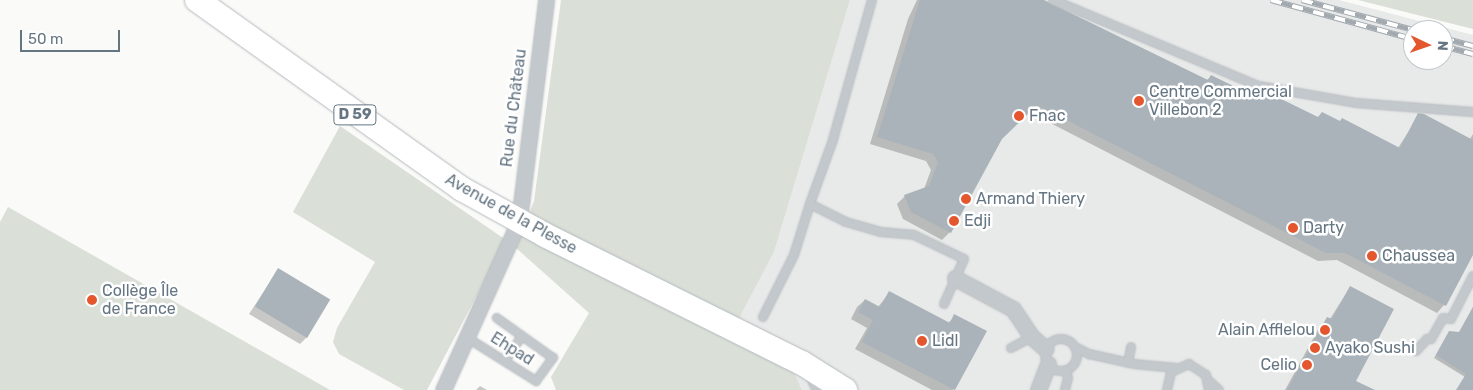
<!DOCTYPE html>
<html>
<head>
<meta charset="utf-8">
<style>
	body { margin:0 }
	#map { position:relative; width:1473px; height:390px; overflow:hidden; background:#fafaf8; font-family:Rubik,sans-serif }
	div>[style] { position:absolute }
	.built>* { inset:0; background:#e8e9e9 }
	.green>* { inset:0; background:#dadfd7 }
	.shadow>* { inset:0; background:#0003 }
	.building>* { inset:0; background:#aab3b9; transform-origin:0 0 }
	.roads { filter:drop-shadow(0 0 1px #b5babe) drop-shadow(0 0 1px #b5babe) }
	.service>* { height:8px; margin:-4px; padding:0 4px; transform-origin:4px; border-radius:4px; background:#c3c8cc }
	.service>.ring { margin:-4px; padding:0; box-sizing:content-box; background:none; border:8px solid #c3c8cc; border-radius:50% }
	.minor>* { height:15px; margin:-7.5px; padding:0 7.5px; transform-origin:7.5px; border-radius:7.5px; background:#c3c8cc }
	.primary>* { height:24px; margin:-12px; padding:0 12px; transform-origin:12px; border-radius:12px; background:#fff }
	.rail>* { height:5.5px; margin-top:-2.75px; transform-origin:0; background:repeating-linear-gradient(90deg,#fff 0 11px,#a2aab0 0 22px); box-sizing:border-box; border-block:1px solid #a2aab0 }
	.dots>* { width:14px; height:14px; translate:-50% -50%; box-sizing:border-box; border:2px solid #fff; border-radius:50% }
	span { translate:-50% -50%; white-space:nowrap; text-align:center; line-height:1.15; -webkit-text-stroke:5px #fff; paint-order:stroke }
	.shield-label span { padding:1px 4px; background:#fff; border:1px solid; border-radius:4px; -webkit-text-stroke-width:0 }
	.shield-label { font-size:15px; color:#657683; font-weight:700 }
	.poi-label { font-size:16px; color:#657683 }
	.left { translate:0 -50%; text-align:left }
	.right { translate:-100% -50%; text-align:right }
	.street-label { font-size:16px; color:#657683 }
	.north { position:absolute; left:1403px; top:20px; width:50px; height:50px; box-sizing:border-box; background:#fff; border:1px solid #c1c8cd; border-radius:50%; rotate:93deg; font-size:14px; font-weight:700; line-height:20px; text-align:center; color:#657683 }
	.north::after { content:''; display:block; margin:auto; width:18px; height:22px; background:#e4572e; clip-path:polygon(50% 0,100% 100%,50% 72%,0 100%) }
	.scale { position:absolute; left:20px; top:30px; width:100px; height:22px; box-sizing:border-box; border:2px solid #657683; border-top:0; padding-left:6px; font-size:15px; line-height:18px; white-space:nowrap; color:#657683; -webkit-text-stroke:4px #fff; paint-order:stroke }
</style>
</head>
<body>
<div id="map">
	<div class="built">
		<i style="clip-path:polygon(evenodd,850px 0,1339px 0,1473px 35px,1473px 390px,802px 390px,792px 368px,737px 337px,740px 314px,774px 252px,850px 0,1413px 30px,1443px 30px,1443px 60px,1413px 60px,1413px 30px)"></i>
	</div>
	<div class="green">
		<i style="clip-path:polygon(561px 0,850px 0,774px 252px,741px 314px,737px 336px,792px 368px,802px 390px,556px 390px,551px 377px,589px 313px,516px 248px,534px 201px)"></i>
		<i style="clip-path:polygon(1358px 0,1473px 0,1473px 29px)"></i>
		<i style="clip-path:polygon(340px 126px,506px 240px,427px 390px,404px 390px,339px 354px,333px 342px,337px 328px,375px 262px,293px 212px)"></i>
		<i style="clip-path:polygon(8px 207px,330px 390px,0 390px,0 222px)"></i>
	</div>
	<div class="shadow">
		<i style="clip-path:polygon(917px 0,1042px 0,1206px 81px,1211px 76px,1260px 101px,1267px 94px,1317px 119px,1398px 148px,1419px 115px,1470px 139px,1473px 134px,1473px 252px,1444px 305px,1437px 313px,1337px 260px,1318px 261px,1029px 112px,1001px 139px,950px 232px,942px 240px,903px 219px,897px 204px,905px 196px,924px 189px,931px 170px,926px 161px,870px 144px,908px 19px)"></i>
		<i style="clip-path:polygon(278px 270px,307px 337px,300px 344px,249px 314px)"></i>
		<i style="clip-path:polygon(1350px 287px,1354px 382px,1359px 390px,1285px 390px,1320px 326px,1330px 319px)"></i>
		<i style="clip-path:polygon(890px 292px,948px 323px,955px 316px,985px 332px,953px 390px,932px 390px,855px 349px,867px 328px,851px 319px,857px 307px,865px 300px,878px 307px)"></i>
		<i style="clip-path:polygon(1473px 307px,1473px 390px,1457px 390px,1465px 377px,1434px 358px,1447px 335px,1459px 333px)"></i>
		<i style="clip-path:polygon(480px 386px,487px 390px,476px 390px)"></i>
	</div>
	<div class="building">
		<i style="clip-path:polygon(920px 0,1044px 0,1208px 80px,1211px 75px,1262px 100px,1266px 93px,1271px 94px,1318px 117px,1322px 112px,1340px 121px,1342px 118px,1400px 148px,1418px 113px,1424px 114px,1473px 140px,1473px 255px,1446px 306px,1345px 253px,1326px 253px,1037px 105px,1002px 139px,951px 233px,911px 212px,904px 195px,929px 186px,938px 162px,933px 154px,877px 137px)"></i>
		<i style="left:278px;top:268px;width:61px;height:45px;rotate:31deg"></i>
		<i style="clip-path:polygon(1350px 286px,1394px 309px,1356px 381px,1375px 390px,1287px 390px,1327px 317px,1332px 319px)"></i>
		<i style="clip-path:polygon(889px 291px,950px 323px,954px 314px,987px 331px,955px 390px,862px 342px,873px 320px,858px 312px,865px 299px,880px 307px)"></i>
		<i style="clip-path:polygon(1473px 307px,1473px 390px,1456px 390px,1466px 374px,1436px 355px,1449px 331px,1459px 332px)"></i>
	</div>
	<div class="roads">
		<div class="service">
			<i style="left:872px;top:0;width:145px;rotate:105.6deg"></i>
			<i style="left:833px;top:140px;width:68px;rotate:109.8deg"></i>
			<i style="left:810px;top:204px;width:40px;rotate:26.6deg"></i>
			<i style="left:846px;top:222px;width:36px;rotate:16deg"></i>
			<i style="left:881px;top:232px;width:33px;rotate:5deg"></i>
			<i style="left:914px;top:235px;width:55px;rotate:25.6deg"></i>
			<i style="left:964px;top:259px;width:49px;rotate:114deg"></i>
			<i style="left:1053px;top:0;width:223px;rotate:22.7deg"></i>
			<i style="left:1259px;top:86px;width:98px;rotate:9.9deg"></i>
			<i style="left:1356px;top:103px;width:117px;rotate:4.4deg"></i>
			<i style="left:763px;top:317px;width:69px;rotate:-63.4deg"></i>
			<i style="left:794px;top:255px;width:53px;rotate:-72.6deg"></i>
			<i style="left:466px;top:337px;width:83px;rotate:32.2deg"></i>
			<i style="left:536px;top:381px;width:29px;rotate:-54deg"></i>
			<i style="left:553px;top:358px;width:69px;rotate:-144.5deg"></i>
			<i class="ring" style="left:1045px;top:339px;width:24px;height:24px"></i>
			<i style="left:1075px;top:347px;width:16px;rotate:27deg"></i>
			<i style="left:1089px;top:354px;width:46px;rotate:12.5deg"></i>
			<i style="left:1134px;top:364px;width:42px;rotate:5.4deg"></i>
			<i style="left:1011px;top:348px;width:24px;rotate:-28deg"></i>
			<i style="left:1416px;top:351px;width:16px;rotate:-47deg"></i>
			<i style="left:1427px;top:339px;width:4px"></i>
			<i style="left:1431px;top:339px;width:24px;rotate:-60deg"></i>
			<i style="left:1443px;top:318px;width:8px;rotate:7deg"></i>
			<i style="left:1451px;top:319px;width:48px;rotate:-62.9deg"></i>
			<i style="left:505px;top:361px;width:30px;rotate:-56deg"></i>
			<i style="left:1128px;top:363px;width:16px;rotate:-79deg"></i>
			<i style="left:809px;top:375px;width:17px;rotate:62deg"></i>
			<i style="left:1209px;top:381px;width:13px;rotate:42deg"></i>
			<i style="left:1065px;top:390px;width:12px;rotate:-76deg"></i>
			<i style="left:1068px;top:378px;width:8px;rotate:-104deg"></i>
			<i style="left:1167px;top:390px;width:18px;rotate:-77deg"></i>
			<i style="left:1171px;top:372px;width:20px;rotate:-24deg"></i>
			<i style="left:1189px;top:364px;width:20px;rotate:33deg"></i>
			<i style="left:1206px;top:375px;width:15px;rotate:79deg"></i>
		</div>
		<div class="minor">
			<i style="left:955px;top:278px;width:66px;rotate:28.1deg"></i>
			<i style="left:1013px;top:309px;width:34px;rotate:56deg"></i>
			<i style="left:1032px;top:337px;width:18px;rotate:41deg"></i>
			<i style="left:443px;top:390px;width:185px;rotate:-65.8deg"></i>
			<i style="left:519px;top:221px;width:223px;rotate:-83deg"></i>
			<i style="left:1038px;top:390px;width:28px;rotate:-69deg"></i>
		</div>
		<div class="primary">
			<i style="left:197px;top:0;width:325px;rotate:35.5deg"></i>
			<i style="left:462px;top:189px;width:95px;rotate:29deg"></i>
			<i style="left:545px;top:235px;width:287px;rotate:26.5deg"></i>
			<i style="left:802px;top:363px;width:51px;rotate:32.1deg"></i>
		</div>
	</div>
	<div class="rail">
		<i style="left:1271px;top:0;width:147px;rotate:15.4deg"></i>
		<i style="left:1302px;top:0;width:115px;rotate:15.1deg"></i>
		<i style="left:1443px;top:38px;width:31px;rotate:15deg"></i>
		<i style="left:1443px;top:46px;width:31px;rotate:15deg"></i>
	</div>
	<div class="dots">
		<i style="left:1139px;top:101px;background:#e4572e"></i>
		<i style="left:1019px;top:116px;background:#e4572e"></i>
		<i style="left:966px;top:199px;background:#e4572e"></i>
		<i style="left:954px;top:221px;background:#e4572e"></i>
		<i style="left:1293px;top:228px;background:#e4572e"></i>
		<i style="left:1372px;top:256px;background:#e4572e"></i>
		<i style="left:92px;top:300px;background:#e4572e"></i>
		<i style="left:1325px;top:330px;background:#e4572e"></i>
		<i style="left:922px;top:341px;background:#e4572e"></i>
		<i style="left:1315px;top:348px;background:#e4572e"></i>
		<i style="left:1307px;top:365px;background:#e4572e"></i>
	</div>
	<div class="shield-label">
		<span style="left:355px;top:115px">D 59</span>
	</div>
	<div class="poi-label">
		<span class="left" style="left:1149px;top:101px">Centre Commercial<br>Villebon 2</span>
		<span class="left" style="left:1029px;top:116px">Fnac</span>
		<span class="left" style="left:976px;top:199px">Armand Thiery</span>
		<span class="left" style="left:964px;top:221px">Edji</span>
		<span class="left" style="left:1303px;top:228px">Darty</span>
		<span class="left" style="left:1382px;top:256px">Chaussea</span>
		<span class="left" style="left:102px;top:300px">Collège Île<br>de France</span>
		<span class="right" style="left:1315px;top:330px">Alain Afflelou</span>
		<span class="left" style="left:932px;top:341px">Lidl</span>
		<span class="left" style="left:1325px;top:348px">Ayako Sushi</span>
		<span class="right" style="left:1297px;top:365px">Celio</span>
	</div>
	<div class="street-label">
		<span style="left:514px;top:108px;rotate:-83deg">Rue du Château</span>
		<span style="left:511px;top:214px;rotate:29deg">Avenue de la Plesse</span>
		<span style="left:512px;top:349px;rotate:32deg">Ehpad</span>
	</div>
	<div class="north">N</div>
	<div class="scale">50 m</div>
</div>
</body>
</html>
